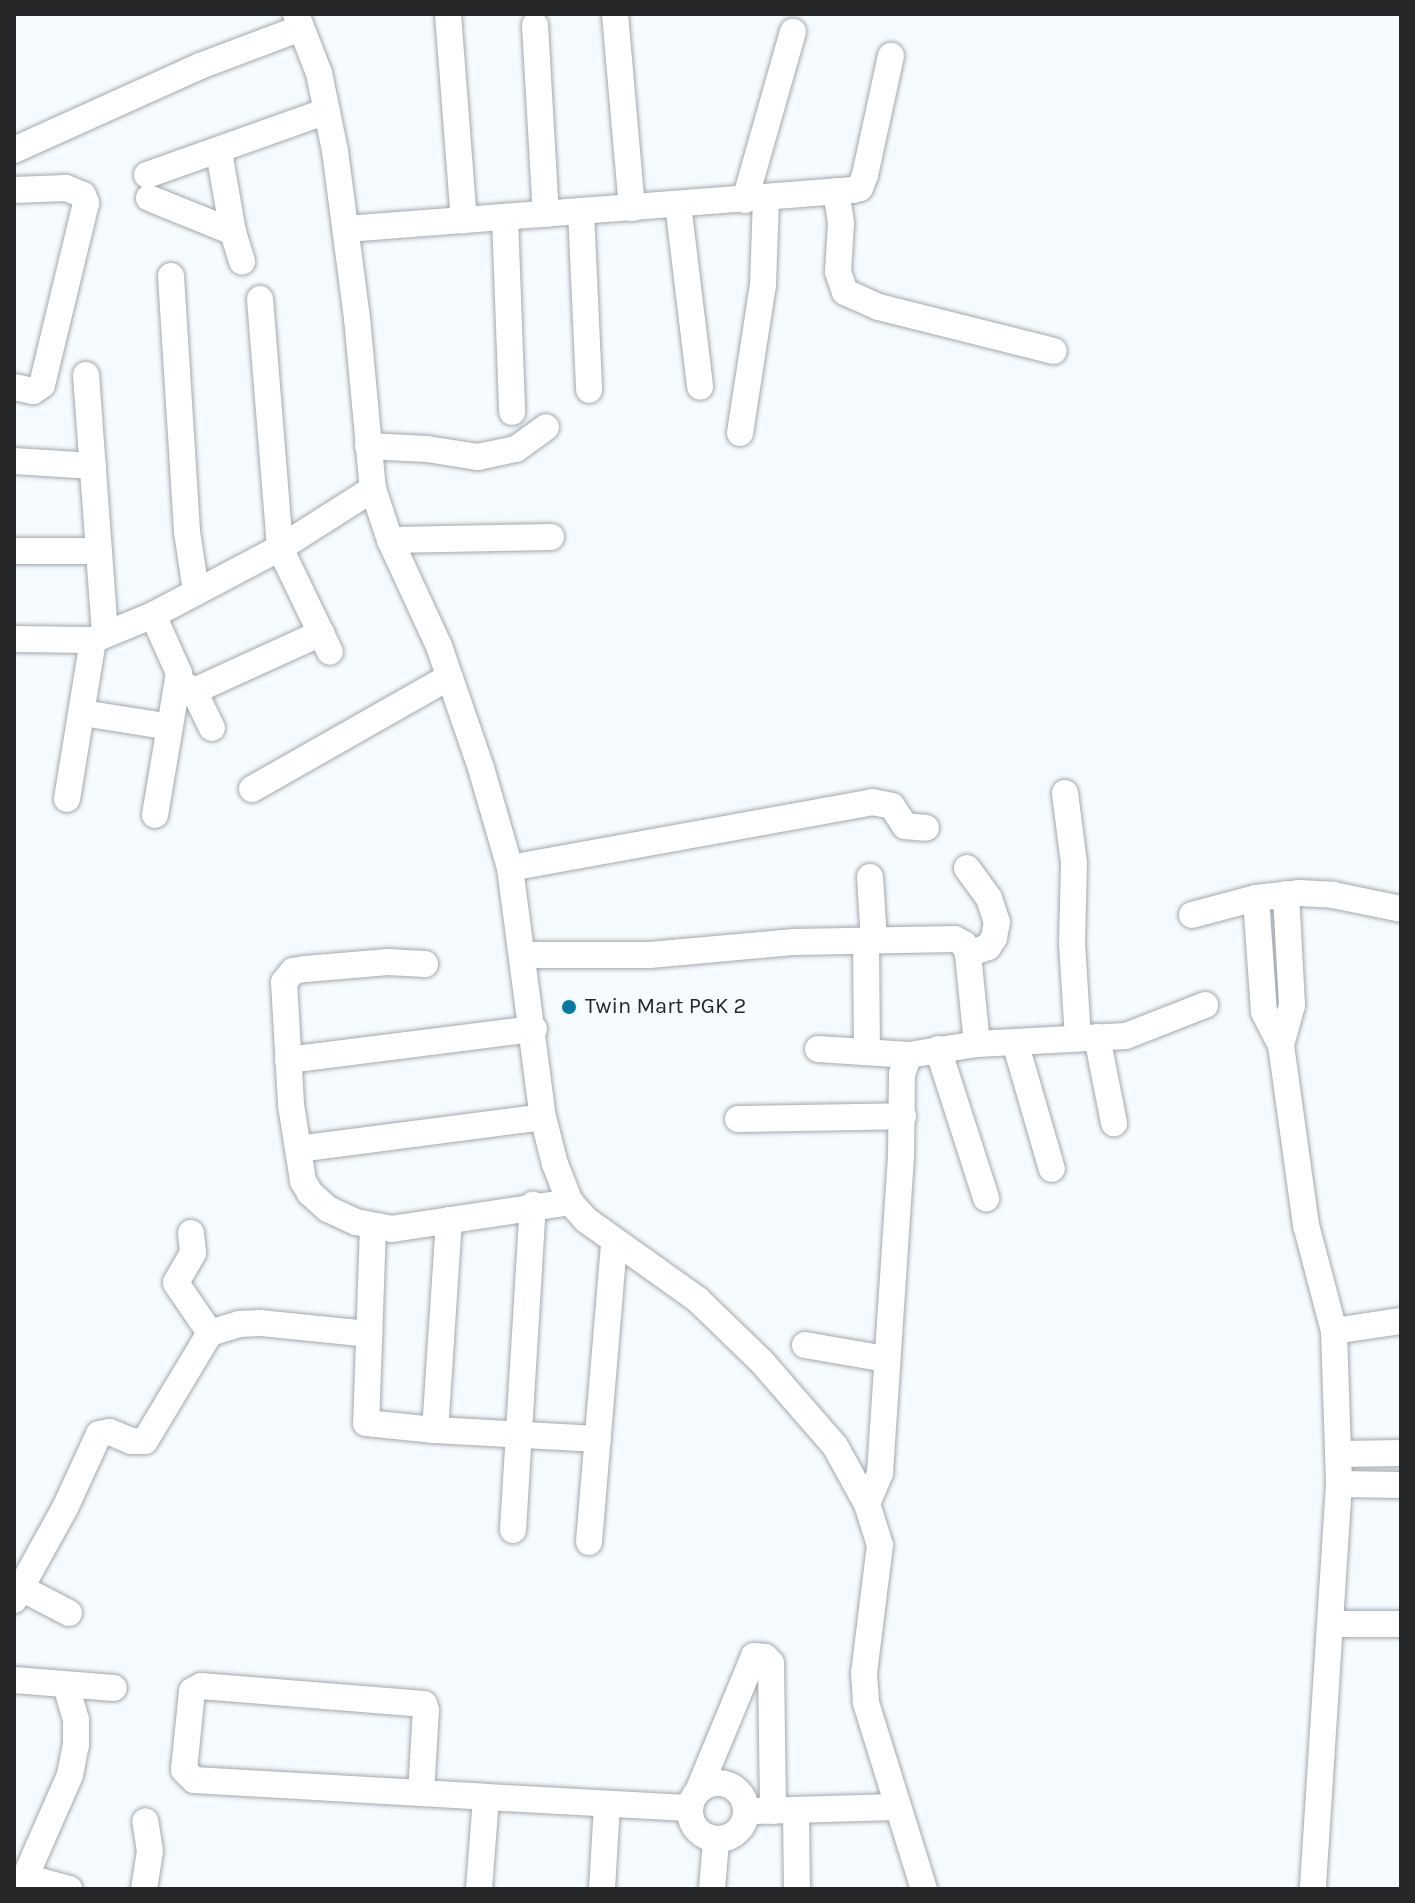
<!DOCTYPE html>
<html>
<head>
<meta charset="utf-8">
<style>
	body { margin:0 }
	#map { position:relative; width:1415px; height:1903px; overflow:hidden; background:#f6fbff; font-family:Karla,sans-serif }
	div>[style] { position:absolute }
	.roads { filter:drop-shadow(0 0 2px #a3a8ad) drop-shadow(0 0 2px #a3a8ad) }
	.minor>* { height:26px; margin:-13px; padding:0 13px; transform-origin:13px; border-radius:13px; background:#fff }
	.minor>.ring { margin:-13px; padding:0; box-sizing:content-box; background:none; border:26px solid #fff; border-radius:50% }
	.dots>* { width:22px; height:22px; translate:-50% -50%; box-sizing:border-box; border:4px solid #f6fbff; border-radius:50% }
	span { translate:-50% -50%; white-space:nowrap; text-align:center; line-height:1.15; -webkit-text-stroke:6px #f6fbff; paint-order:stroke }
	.poi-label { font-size:22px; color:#252729 }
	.left { translate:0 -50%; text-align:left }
	.frame { position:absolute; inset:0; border:16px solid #252729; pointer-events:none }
</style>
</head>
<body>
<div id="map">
	<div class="roads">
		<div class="minor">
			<i style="left:296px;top:14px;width:63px;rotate:68.7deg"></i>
			<i style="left:319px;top:73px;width:80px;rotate:78.4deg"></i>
			<i style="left:335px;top:151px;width:168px;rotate:82.5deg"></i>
			<i style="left:357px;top:318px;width:172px;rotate:84.7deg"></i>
			<i style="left:373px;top:489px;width:54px;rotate:71.6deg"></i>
			<i style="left:390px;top:540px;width:117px;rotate:65.2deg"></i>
			<i style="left:439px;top:646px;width:129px;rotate:71deg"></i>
			<i style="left:481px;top:768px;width:104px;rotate:73.8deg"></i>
			<i style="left:510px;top:868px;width:251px;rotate:82.5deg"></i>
			<i style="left:543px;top:1117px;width:49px;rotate:75.7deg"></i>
			<i style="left:555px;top:1164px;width:41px;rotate:68.5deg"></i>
			<i style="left:570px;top:1202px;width:24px;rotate:48deg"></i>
			<i style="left:586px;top:1220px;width:138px;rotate:35.5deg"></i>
			<i style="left:698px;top:1300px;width:89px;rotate:44.1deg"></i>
			<i style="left:762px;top:1362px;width:111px;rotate:49deg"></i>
			<i style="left:835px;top:1446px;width:66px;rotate:61.1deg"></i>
			<i style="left:867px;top:1504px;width:43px;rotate:72.4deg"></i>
			<i style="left:880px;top:1545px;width:129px;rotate:97.1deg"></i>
			<i style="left:864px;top:1673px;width:30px;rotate:86deg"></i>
			<i style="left:866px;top:1703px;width:195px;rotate:72.7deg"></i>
			<i style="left:448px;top:14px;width:207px;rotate:85.6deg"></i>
			<i style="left:615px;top:14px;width:195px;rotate:85deg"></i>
			<i style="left:535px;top:25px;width:189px;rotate:86.7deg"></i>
			<i style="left:14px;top:150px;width:204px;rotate:-24.3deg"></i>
			<i style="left:200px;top:66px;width:108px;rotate:-20.6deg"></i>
			<i style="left:219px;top:152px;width:81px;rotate:80.1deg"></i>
			<i style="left:233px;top:232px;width:31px;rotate:73deg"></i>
			<i style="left:147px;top:175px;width:191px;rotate:-19.6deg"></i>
			<i style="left:14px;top:190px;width:52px;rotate:-2.2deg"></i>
			<i style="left:66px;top:188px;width:18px;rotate:22deg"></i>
			<i style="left:83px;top:195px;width:9px;rotate:69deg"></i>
			<i style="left:86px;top:203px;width:187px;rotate:103.6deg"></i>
			<i style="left:42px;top:385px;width:11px;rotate:146deg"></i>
			<i style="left:33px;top:391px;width:19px;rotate:-168deg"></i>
			<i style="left:836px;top:191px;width:33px;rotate:81deg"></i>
			<i style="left:841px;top:224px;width:48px;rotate:93.6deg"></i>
			<i style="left:838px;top:272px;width:21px;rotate:71deg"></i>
			<i style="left:845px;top:292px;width:37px;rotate:24deg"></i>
			<i style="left:879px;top:307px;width:180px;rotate:14.1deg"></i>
			<i style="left:149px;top:198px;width:91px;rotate:22deg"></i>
			<i style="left:745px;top:200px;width:175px;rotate:-74.1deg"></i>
			<i style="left:678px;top:204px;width:184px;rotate:83.1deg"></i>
			<i style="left:581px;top:211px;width:179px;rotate:87.4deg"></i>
			<i style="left:505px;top:217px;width:195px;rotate:87.9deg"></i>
			<i style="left:346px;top:229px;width:508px;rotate:-4.4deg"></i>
			<i style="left:853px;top:190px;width:7px;rotate:-16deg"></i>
			<i style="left:860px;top:188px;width:14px;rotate:-69deg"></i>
			<i style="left:865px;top:175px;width:122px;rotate:-77.7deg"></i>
			<i style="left:171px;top:276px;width:256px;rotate:86.4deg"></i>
			<i style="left:187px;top:532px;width:60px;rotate:81.3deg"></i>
			<i style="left:260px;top:299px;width:250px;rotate:85.4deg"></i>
			<i style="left:280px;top:548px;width:115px;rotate:64.3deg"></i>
			<i style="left:86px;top:375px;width:258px;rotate:85.8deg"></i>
			<i style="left:740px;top:433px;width:150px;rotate:-81.2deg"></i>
			<i style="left:763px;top:285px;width:86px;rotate:-88deg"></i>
			<i style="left:368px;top:446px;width:59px;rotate:2.9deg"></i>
			<i style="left:427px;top:449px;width:52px;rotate:8.9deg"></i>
			<i style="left:478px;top:457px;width:39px;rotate:-12deg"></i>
			<i style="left:516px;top:449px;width:37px;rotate:-36deg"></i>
			<i style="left:14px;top:461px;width:79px;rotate:3.6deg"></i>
			<i style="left:390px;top:540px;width:161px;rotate:-1.1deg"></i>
			<i style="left:14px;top:551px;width:85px"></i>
			<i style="left:153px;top:615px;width:64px;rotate:65.9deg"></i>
			<i style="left:179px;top:673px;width:144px;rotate:99.6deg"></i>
			<i style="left:14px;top:639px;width:79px;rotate:0.7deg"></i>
			<i style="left:93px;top:640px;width:65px;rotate:-22.6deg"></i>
			<i style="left:153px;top:615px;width:144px;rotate:-27.8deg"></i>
			<i style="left:280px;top:548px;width:110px;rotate:-32.4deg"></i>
			<i style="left:182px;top:683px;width:14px;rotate:34deg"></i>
			<i style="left:194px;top:691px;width:41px;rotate:64.1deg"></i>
			<i style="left:194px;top:691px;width:140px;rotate:-24.5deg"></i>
			<i style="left:83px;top:713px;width:88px;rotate:9.1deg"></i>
			<i style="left:252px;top:789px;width:227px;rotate:-29.6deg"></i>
			<i style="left:1065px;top:793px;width:71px;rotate:82.7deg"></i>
			<i style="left:1074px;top:863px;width:80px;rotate:91.4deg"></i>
			<i style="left:1072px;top:943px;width:95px;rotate:86.4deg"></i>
			<i style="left:67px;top:799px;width:161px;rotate:-80.7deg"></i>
			<i style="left:510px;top:868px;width:368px;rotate:-10.3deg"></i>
			<i style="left:872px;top:802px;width:20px;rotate:11deg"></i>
			<i style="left:892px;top:806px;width:24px;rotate:57deg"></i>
			<i style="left:905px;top:826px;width:21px;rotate:5deg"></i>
			<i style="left:967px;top:868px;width:37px;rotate:54deg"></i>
			<i style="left:989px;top:898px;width:25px;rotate:72deg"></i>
			<i style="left:997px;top:922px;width:16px;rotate:101deg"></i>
			<i style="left:994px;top:938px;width:11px;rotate:124deg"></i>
			<i style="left:988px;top:947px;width:21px;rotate:161deg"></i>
			<i style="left:870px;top:877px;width:63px;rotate:86.4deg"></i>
			<i style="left:1256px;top:898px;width:114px;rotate:86deg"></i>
			<i style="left:1264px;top:1012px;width:37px;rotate:63deg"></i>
			<i style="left:1281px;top:1045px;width:182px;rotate:82.1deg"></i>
			<i style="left:1306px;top:1225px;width:110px;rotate:75.2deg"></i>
			<i style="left:1334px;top:1331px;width:153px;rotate:88.1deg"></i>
			<i style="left:1339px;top:1484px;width:406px;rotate:93.7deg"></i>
			<i style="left:1192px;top:915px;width:66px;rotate:-14.9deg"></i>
			<i style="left:1256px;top:898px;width:43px;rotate:-6.6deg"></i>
			<i style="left:1299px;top:893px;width:34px;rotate:3deg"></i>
			<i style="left:1333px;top:895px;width:69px;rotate:11.6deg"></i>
			<i style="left:866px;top:940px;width:111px;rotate:89.5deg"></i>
			<i style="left:524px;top:955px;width:126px"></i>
			<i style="left:650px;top:955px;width:145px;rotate:-5.2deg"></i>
			<i style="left:794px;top:942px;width:161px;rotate:-1.1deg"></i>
			<i style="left:955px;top:939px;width:10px;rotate:29deg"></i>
			<i style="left:964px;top:944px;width:11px;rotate:68deg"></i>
			<i style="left:968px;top:954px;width:90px;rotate:84.3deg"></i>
			<i style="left:425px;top:964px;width:37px;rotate:-177deg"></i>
			<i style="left:388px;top:962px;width:83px;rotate:175.2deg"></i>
			<i style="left:305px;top:969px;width:12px;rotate:171deg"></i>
			<i style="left:293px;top:971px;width:14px;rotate:129deg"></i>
			<i style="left:284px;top:982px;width:123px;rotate:86.7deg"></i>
			<i style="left:291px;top:1105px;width:77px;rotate:81deg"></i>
			<i style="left:303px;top:1181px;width:14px;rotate:60deg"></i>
			<i style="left:310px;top:1193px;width:24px;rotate:42deg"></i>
			<i style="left:328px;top:1209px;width:31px;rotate:25deg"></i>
			<i style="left:356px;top:1222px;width:37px;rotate:11deg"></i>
			<i style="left:392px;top:1229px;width:180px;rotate:-8.6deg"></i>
			<i style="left:1097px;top:1037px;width:88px;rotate:78.8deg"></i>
			<i style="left:1015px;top:1042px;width:132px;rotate:73.8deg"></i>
			<i style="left:1281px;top:1045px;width:41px;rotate:-74.6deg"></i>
			<i style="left:1292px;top:1005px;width:111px;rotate:-93.1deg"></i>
			<i style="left:818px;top:1049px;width:91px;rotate:3.8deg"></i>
			<i style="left:938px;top:1049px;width:157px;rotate:72.1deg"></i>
			<i style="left:288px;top:1060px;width:248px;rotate:-7.2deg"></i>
			<i style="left:738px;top:1119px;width:165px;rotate:-1deg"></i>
			<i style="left:298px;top:1149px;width:247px;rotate:-7.4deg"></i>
			<i style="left:449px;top:1220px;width:210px;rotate:93.8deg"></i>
			<i style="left:435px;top:1430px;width:163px;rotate:3.2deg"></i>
			<i style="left:373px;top:1227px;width:196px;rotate:92deg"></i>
			<i style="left:366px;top:1423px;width:69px;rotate:5.8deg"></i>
			<i style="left:191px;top:1233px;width:20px;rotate:84deg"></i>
			<i style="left:193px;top:1253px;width:34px;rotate:120deg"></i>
			<i style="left:176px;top:1283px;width:60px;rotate:55.8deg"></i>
			<i style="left:1334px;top:1331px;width:68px;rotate:-8.5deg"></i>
			<i style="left:805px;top:1345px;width:82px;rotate:9.8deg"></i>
			<i style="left:1340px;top:1454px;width:61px;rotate:-0.9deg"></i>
			<i style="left:1339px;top:1484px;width:62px;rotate:0.9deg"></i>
			<i style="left:867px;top:1504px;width:34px;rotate:-67deg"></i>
			<i style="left:880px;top:1473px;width:317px;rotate:-86.2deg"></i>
			<i style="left:901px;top:1157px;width:83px;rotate:-89.3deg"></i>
			<i style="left:902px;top:1074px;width:20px;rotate:-70deg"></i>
			<i style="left:909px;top:1055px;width:69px;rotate:-9.2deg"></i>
			<i style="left:977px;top:1044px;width:149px;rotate:-3.1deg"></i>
			<i style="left:1126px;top:1036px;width:85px;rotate:-21.4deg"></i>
			<i style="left:513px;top:1530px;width:326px;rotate:-86.5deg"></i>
			<i style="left:589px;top:1542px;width:301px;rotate:-85.2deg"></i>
			<i style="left:21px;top:1588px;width:54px;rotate:27.5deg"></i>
			<i style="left:14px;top:1600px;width:105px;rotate:-61deg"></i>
			<i style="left:65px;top:1508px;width:81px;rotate:-65.3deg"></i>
			<i style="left:99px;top:1434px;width:11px;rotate:-10deg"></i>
			<i style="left:110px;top:1432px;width:23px;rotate:23deg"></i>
			<i style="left:131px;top:1441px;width:14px"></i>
			<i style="left:145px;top:1441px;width:126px;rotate:-59deg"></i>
			<i style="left:210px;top:1333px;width:30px;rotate:-17deg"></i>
			<i style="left:239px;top:1324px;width:21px;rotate:-3deg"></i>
			<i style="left:260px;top:1323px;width:110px;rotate:5.8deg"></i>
			<i style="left:1333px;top:1624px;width:68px"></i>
			<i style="left:14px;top:1680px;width:100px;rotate:4.6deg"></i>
			<i class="ring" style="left:690px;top:1783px;width:30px;height:30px"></i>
			<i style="left:699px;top:1789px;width:144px;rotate:-67.5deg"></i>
			<i style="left:754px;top:1656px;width:11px;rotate:5deg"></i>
			<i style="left:765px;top:1657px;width:8px;rotate:45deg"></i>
			<i style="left:771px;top:1663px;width:148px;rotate:89.2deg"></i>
			<i style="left:421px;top:1793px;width:83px;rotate:-86.6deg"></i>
			<i style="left:426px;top:1710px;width:6px;rotate:-108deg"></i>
			<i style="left:424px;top:1704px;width:224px;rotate:-175.4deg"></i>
			<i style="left:201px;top:1686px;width:10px;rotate:151deg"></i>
			<i style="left:192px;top:1691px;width:79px;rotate:95.8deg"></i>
			<i style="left:184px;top:1770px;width:14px;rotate:45deg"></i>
			<i style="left:194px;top:1780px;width:292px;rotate:3.3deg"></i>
			<i style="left:486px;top:1797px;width:202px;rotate:3.1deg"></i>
			<i style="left:796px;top:1810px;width:79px;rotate:89.3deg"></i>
			<i style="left:756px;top:1811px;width:140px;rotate:-1.6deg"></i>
			<i style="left:25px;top:1877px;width:46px;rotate:15.3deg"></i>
			<i style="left:20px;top:1889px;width:124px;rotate:-66.3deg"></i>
			<i style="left:70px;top:1775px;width:31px;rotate:-79deg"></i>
			<i style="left:76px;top:1745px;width:25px;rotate:-90deg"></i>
			<i style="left:76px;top:1720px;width:36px;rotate:-106deg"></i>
			<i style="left:144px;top:1889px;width:38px;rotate:-81deg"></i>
			<i style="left:150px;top:1851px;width:30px;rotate:-99deg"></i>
			<i style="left:479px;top:1889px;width:92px;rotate:-85.6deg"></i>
			<i style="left:602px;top:1889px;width:85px;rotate:-86.6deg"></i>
			<i style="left:712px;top:1889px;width:48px;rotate:-85.2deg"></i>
		</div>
	</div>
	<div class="dots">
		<i style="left:569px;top:1007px;background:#0879a2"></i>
	</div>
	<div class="poi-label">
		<span class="left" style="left:585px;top:1007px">Twin Mart PGK 2</span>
	</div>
	<div class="frame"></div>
</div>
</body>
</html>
